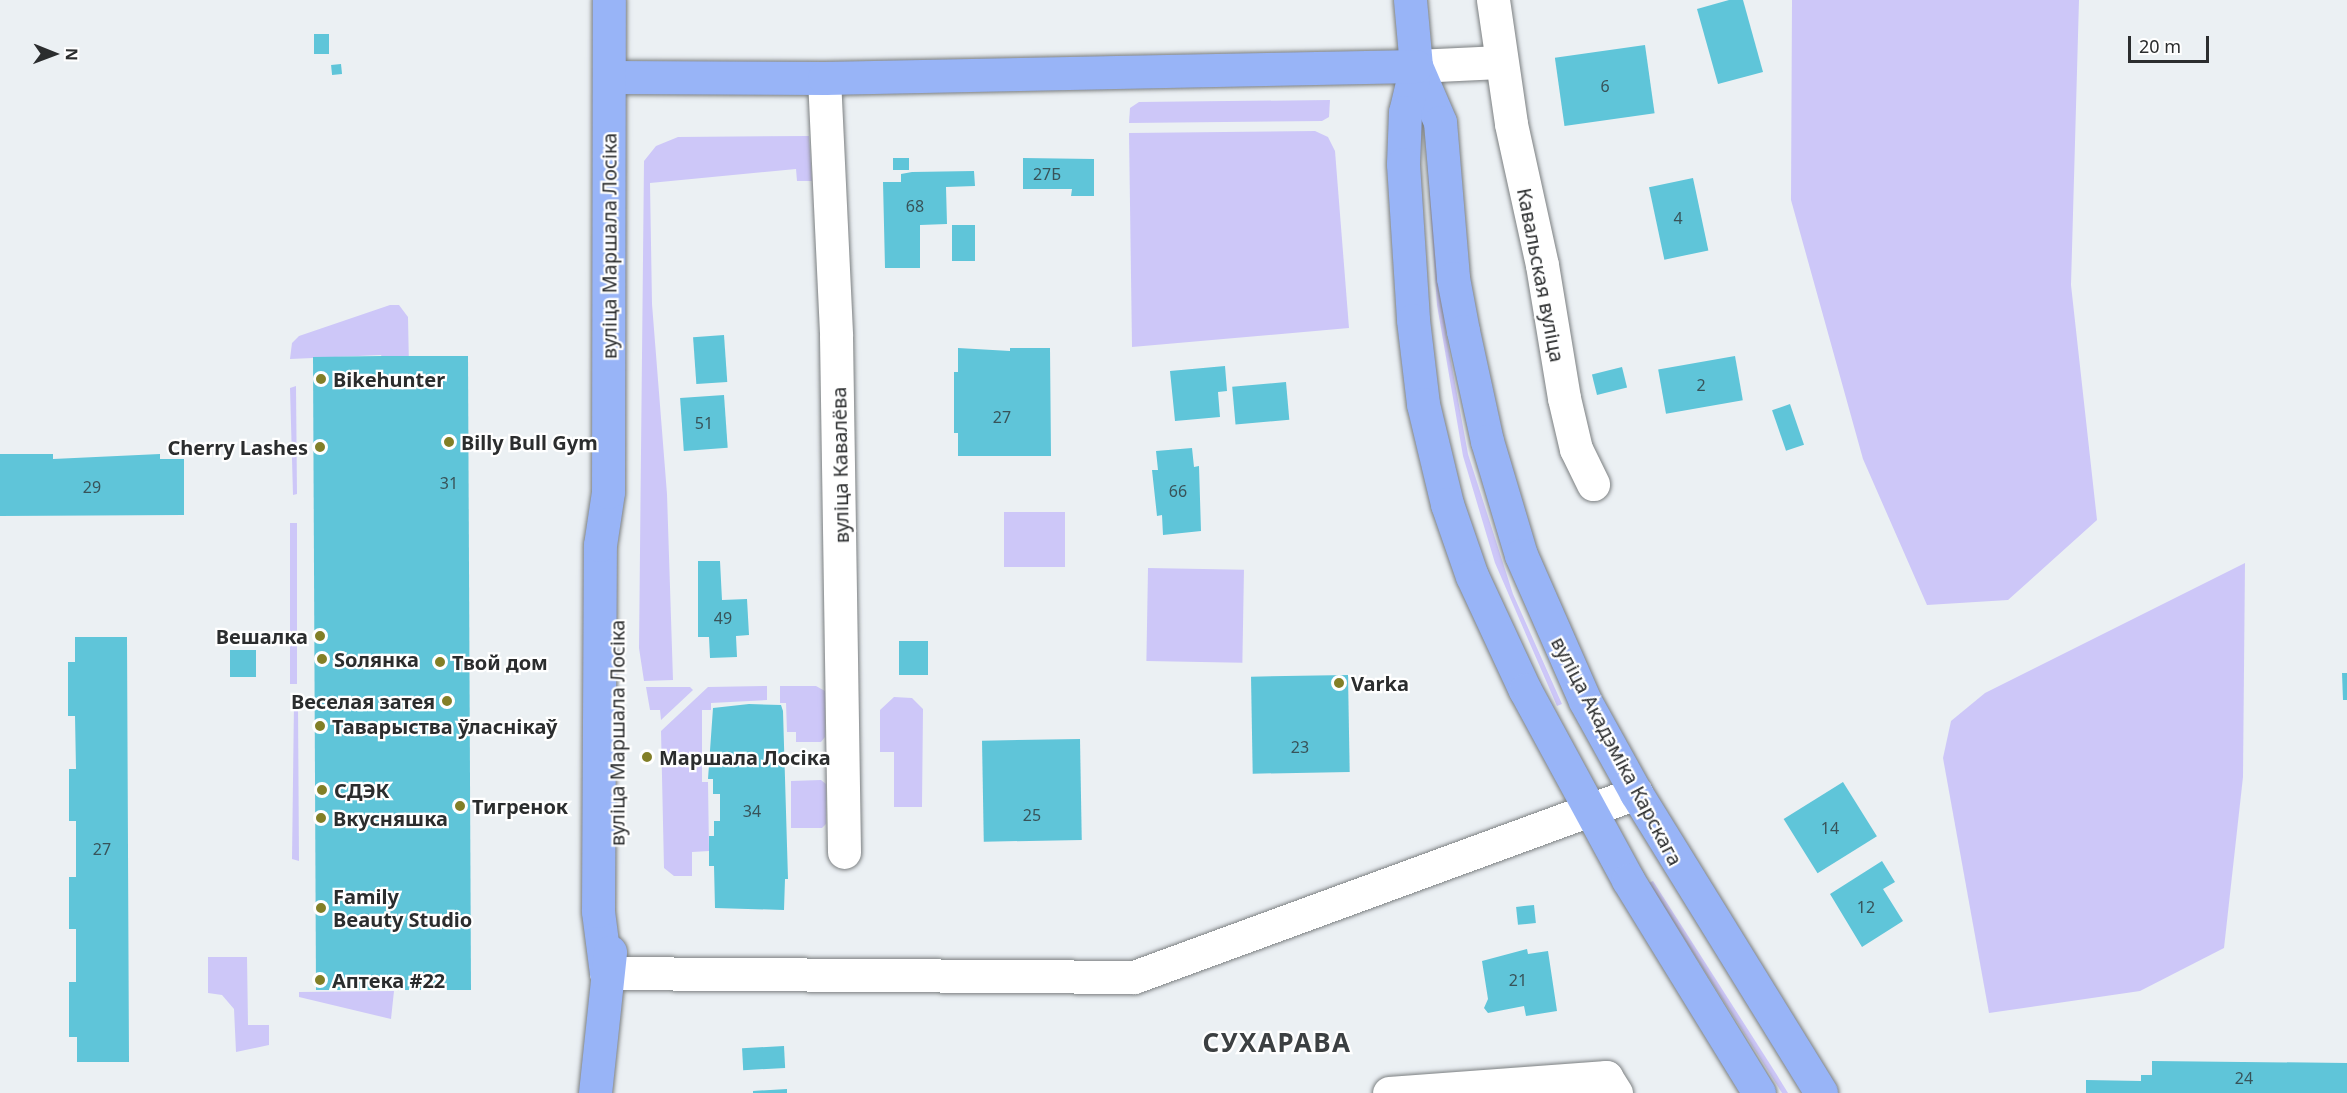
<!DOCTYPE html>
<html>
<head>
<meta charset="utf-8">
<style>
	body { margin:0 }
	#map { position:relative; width:2347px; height:1093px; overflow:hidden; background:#ebf0f3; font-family:"Noto Sans",sans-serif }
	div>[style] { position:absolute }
	.green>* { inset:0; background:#cdc7f8; transform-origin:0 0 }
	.building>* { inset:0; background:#5fc5d9; transform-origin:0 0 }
	.roads { filter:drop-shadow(0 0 2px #7b7f81) drop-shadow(0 0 2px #7b7f81) }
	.minor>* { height:33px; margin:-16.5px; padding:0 16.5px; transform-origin:16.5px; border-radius:16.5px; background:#fff }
	.major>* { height:33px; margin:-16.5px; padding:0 16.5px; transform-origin:16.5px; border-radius:16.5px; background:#98b4f7 }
	.dots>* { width:16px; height:16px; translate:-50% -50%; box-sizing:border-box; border:3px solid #fff; border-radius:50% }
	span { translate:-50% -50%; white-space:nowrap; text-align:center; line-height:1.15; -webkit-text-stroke:4.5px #fff; paint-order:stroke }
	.number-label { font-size:16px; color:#385359 }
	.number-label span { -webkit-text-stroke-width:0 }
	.street-label { font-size:20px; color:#2b2d2e }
	.poi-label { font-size:20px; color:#2b2d2e; font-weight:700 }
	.left { translate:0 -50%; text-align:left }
	.right { translate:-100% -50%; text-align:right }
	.district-label { font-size:26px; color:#3c4042; font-weight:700; letter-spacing:1.5px }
	.north { position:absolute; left:24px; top:24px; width:60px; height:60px; -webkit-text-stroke:4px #fff; paint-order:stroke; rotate:91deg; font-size:16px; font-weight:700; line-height:24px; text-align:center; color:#2b2d2e }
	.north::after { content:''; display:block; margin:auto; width:21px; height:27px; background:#2b2d2e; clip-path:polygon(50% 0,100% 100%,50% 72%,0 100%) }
	.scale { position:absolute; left:2128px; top:36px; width:81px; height:27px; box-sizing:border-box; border:3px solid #2b2d2e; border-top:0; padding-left:8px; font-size:18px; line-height:21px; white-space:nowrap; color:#2b2d2e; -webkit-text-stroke:4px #fff; paint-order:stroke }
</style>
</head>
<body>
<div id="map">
	<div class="green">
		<i style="clip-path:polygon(1792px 0,2079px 0,2071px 285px,2097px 520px,2008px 600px,1927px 605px,1863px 459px,1791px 200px)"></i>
		<i style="clip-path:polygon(1330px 100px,1329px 117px,1322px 121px,1129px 123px,1130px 108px,1139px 102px)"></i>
		<i style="clip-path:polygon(1315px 131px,1328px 137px,1335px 151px,1349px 328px,1132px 347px,1129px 133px)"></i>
		<i style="clip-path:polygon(809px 136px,812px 181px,797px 181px,796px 169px,650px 183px,652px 304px,667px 494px,673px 680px,644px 681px,639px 648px,644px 161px,656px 146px,678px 137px)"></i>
		<i style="clip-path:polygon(1426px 146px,1446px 334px,1468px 454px,1513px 594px,1562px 704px,1557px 706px,1495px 563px,1463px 456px,1437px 305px)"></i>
		<i style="clip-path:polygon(390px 305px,399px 305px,408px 317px,410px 417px,381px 355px,290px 359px,292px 343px,299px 336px)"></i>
		<i style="clip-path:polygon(296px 386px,297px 494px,293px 495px,290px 388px)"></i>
		<i style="left:1004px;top:512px;width:61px;height:55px"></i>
		<i style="left:297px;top:523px;width:161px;height:7px;rotate:90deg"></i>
		<i style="clip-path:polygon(2245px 563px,2243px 777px,2224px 948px,2140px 991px,1989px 1013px,1943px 758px,1951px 721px,1985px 693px)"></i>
		<i style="left:1148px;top:568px;width:96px;height:93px;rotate:1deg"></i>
		<i style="clip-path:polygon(767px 686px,767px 700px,711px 703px,711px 710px,702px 710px,702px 782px,708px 782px,709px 851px,692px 852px,692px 876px,674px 876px,664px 868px,661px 731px,708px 687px)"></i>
		<i style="clip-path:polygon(780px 686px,816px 686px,825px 691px,825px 737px,821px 742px,796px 742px,796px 732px,787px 732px,786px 703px,780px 703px)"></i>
		<i style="clip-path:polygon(646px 687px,690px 687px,693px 690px,661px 720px,660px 710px,650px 710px)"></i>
		<i style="clip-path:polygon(894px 697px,912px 698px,923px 709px,922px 807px,894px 807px,894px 752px,880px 752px,880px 710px)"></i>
		<i style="clip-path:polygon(294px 702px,298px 702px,299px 861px,292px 859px)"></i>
		<i style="clip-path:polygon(821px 780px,826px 784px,826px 824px,822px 828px,791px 828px,791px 781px)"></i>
		<i style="clip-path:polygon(1653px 881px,1777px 1075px,1788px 1093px,1782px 1093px,1649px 883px)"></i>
		<i style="clip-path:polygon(208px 957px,247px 957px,248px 1025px,269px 1025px,269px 1045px,236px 1052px,234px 1009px,222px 995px,208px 993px)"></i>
		<i style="clip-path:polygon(394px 991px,391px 1019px,299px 997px,299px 992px)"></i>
	</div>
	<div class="building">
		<i style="clip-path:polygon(1729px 0,1743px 0,1763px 72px,1718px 84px,1697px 9px)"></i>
		<i style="left:314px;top:34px;width:15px;height:20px"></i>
		<i style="left:1645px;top:45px;width:69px;height:91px;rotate:82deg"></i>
		<i style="left:341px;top:64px;width:10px;height:10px;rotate:84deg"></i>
		<i style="left:893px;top:158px;width:16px;height:12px"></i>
		<i style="clip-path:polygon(1023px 158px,1094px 159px,1094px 196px,1071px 196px,1072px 189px,1023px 189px)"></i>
		<i style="clip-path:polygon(974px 171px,975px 186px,946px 187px,947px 224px,920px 225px,920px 268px,885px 268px,883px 182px,901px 182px,901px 174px,912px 172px)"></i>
		<i style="left:1693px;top:178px;width:74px;height:45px;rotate:78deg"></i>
		<i style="left:952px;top:225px;width:23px;height:36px"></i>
		<i style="left:724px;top:335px;width:47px;height:31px;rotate:86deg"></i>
		<i style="clip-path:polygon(958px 348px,1010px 351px,1010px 348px,1050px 348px,1051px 456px,958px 456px,958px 433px,954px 433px,954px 372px,958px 372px)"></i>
		<i style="clip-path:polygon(382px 356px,468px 356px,471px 990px,316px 990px,313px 357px)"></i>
		<i style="left:1735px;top:356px;width:45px;height:78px;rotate:80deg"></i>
		<i style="clip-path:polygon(1225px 366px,1227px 391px,1218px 392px,1220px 417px,1175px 421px,1170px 371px)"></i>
		<i style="left:1622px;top:367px;width:21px;height:31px;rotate:76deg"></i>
		<i style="left:1286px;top:382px;width:38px;height:54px;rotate:85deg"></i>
		<i style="left:724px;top:395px;width:53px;height:44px;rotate:86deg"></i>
		<i style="left:1790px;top:404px;width:43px;height:19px;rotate:71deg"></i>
		<i style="clip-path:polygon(1192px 448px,1194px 467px,1199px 466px,1201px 531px,1163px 535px,1162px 515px,1157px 516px,1152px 470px,1158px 470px,1156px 451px)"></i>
		<i style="clip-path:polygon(0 454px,53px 454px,53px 459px,160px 454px,160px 459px,184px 459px,184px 515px,0 516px)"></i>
		<i style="clip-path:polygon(698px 561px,720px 561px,722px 600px,747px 599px,749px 635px,736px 636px,737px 657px,710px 658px,709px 637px,698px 637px)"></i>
		<i style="clip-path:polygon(75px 637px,127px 637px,129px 1062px,77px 1062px,77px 1037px,69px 1037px,69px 982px,76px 982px,76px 929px,69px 929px,69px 877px,76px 877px,76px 821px,69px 821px,69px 769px,76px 769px,75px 716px,68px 716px,68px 662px,75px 662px)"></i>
		<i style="left:899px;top:641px;width:29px;height:34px"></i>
		<i style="left:230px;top:650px;width:26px;height:27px"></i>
		<i style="clip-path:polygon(2342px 673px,2347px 673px,2347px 700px,2343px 700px)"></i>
		<i style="left:1348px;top:675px;width:97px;height:97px;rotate:89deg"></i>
		<i style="clip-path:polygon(749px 704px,781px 705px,783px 711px,788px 879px,785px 879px,784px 910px,715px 908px,714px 866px,709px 866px,709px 836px,714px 836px,714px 821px,720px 821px,720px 794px,713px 794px,713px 779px,708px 779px,713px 708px)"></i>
		<i style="left:1080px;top:739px;width:101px;height:98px;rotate:89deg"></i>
		<i style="left:1843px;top:782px;width:64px;height:70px;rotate:58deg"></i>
		<i style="clip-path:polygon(1882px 861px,1895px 882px,1883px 889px,1903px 921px,1862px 947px,1830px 894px)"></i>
		<i style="left:1534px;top:905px;width:18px;height:18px;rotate:84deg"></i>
		<i style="clip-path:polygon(1527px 949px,1528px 954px,1548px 951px,1557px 1011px,1526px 1016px,1524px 1006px,1488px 1013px,1484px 1008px,1488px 999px,1482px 961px)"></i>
		<i style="left:784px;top:1046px;width:22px;height:42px;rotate:87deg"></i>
		<i style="clip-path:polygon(2152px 1061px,2347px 1063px,2347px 1093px,2086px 1093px,2086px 1080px,2141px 1081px,2141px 1075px,2152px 1075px)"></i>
		<i style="clip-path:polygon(787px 1089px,787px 1093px,753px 1093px,753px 1091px)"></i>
	</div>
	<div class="roads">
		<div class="minor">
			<i style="left:1493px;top:0;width:125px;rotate:81.7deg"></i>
			<i style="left:1511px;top:124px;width:144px;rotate:77.6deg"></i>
			<i style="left:1542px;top:265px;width:135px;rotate:80.6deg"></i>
			<i style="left:1564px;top:398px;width:52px;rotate:76.8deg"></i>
			<i style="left:1576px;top:449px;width:39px;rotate:64deg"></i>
			<i style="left:1416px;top:66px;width:84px;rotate:-2.7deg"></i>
			<i style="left:824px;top:78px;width:258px;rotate:87.3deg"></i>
			<i style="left:836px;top:336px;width:516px;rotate:89.11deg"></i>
			<i style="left:606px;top:973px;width:528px;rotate:0.43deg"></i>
			<i style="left:1134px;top:977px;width:535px;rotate:-20.13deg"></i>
			<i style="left:1389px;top:1093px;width:218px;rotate:-4.2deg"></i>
			<i style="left:1606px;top:1077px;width:19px;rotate:58deg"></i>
		</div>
		<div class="major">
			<i style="left:1410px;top:0;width:66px;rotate:84.8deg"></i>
			<i style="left:1416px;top:66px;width:61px;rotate:66.8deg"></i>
			<i style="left:1440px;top:122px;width:157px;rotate:85.2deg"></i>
			<i style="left:1453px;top:278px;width:54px;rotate:79.3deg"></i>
			<i style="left:1463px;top:331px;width:113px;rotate:77.7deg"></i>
			<i style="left:1487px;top:441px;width:119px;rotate:73.4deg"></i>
			<i style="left:1521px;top:555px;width:159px;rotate:66.3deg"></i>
			<i style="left:1585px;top:701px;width:105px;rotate:61deg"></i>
			<i style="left:1636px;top:793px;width:352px;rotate:58.3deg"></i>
			<i style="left:1416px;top:66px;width:47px;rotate:103.4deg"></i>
			<i style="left:1405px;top:112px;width:52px;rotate:92.2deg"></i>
			<i style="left:1403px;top:164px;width:156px;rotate:86.3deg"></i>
			<i style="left:1413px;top:320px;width:85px;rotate:83.2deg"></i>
			<i style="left:1423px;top:404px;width:103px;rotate:76.5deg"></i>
			<i style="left:1447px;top:504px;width:76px;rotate:70.9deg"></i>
			<i style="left:1472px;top:576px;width:126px;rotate:65.1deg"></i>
			<i style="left:1525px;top:690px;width:216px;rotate:61.5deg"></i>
			<i style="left:1628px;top:880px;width:250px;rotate:58.4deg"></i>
			<i style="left:611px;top:77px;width:213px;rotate:0.3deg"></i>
			<i style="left:824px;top:78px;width:592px;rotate:-1.16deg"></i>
			<i style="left:606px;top:973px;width:63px;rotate:-97.4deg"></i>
			<i style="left:598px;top:911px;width:366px;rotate:-89.7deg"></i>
			<i style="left:600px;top:545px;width:54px;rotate:-81.4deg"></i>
			<i style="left:608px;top:492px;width:492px;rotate:-89.9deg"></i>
			<i style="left:595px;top:1093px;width:142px;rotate:-83.9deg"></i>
		</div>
	</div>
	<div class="dots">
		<i style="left:321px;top:379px;background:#827f27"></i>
		<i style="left:449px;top:442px;background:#827f27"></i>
		<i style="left:320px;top:447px;background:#827f27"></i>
		<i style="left:320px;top:636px;background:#827f27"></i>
		<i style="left:322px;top:659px;background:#827f27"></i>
		<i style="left:440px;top:662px;background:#827f27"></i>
		<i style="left:1339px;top:683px;background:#827f27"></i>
		<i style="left:447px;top:701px;background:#827f27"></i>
		<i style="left:320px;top:726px;background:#827f27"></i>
		<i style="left:647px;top:757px;background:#827f27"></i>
		<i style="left:322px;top:790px;background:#827f27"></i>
		<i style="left:460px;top:806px;background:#827f27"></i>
		<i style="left:321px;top:818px;background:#827f27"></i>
		<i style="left:321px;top:908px;background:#827f27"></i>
		<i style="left:320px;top:980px;background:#827f27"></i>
	</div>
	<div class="number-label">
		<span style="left:1605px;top:86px">6</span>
		<span style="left:1047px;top:174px">27Б</span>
		<span style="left:915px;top:206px">68</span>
		<span style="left:1678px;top:218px">4</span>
		<span style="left:1701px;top:385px">2</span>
		<span style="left:1002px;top:417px">27</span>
		<span style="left:704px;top:423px">51</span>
		<span style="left:449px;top:483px">31</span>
		<span style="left:92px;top:487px">29</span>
		<span style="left:1178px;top:491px">66</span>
		<span style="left:723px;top:618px">49</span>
		<span style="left:1300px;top:747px">23</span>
		<span style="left:752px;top:811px">34</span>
		<span style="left:1032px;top:815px">25</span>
		<span style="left:1830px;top:828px">14</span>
		<span style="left:102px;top:849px">27</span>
		<span style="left:1866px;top:907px">12</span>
		<span style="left:1518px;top:980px">21</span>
		<span style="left:2244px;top:1078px">24</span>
	</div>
	<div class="street-label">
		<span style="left:609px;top:246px;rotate:-90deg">вуліца Маршала Лосіка</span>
		<span style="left:1541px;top:275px;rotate:79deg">Кавальская вуліца</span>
		<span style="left:840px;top:465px;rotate:-91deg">вуліца Кавалёва</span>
		<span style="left:617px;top:733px;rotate:-90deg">вуліца Маршала Лосіка</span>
		<span style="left:1617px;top:751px;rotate:62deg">вуліца Акадэміка Карскага</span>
	</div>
	<div class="poi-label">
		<span class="left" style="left:333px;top:379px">Bikehunter</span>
		<span class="left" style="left:461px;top:442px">Billy Bull Gym</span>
		<span class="right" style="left:308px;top:447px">Cherry Lashes</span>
		<span class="right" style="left:308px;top:636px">Вешалка</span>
		<span class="left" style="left:334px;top:659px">Sолянка</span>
		<span class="left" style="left:452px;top:662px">Твой дом</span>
		<span class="left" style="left:1351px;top:683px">Varka</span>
		<span class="right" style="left:435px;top:701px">Веселая затея</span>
		<span class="left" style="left:332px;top:726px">Таварыства ўласнікаў</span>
		<span class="left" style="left:659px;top:757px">Маршала Лосіка</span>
		<span class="left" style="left:334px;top:790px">СДЭК</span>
		<span class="left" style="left:472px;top:806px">Тигренок</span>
		<span class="left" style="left:333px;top:818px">Вкусняшка</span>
		<span class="left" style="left:333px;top:908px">Family<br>Beauty Studio</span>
		<span class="left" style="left:332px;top:980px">Аптека #22</span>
	</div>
	<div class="district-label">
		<span style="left:1277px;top:1043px">СУХАРАВА</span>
	</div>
	<div class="north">N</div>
	<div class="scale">20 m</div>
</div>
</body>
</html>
